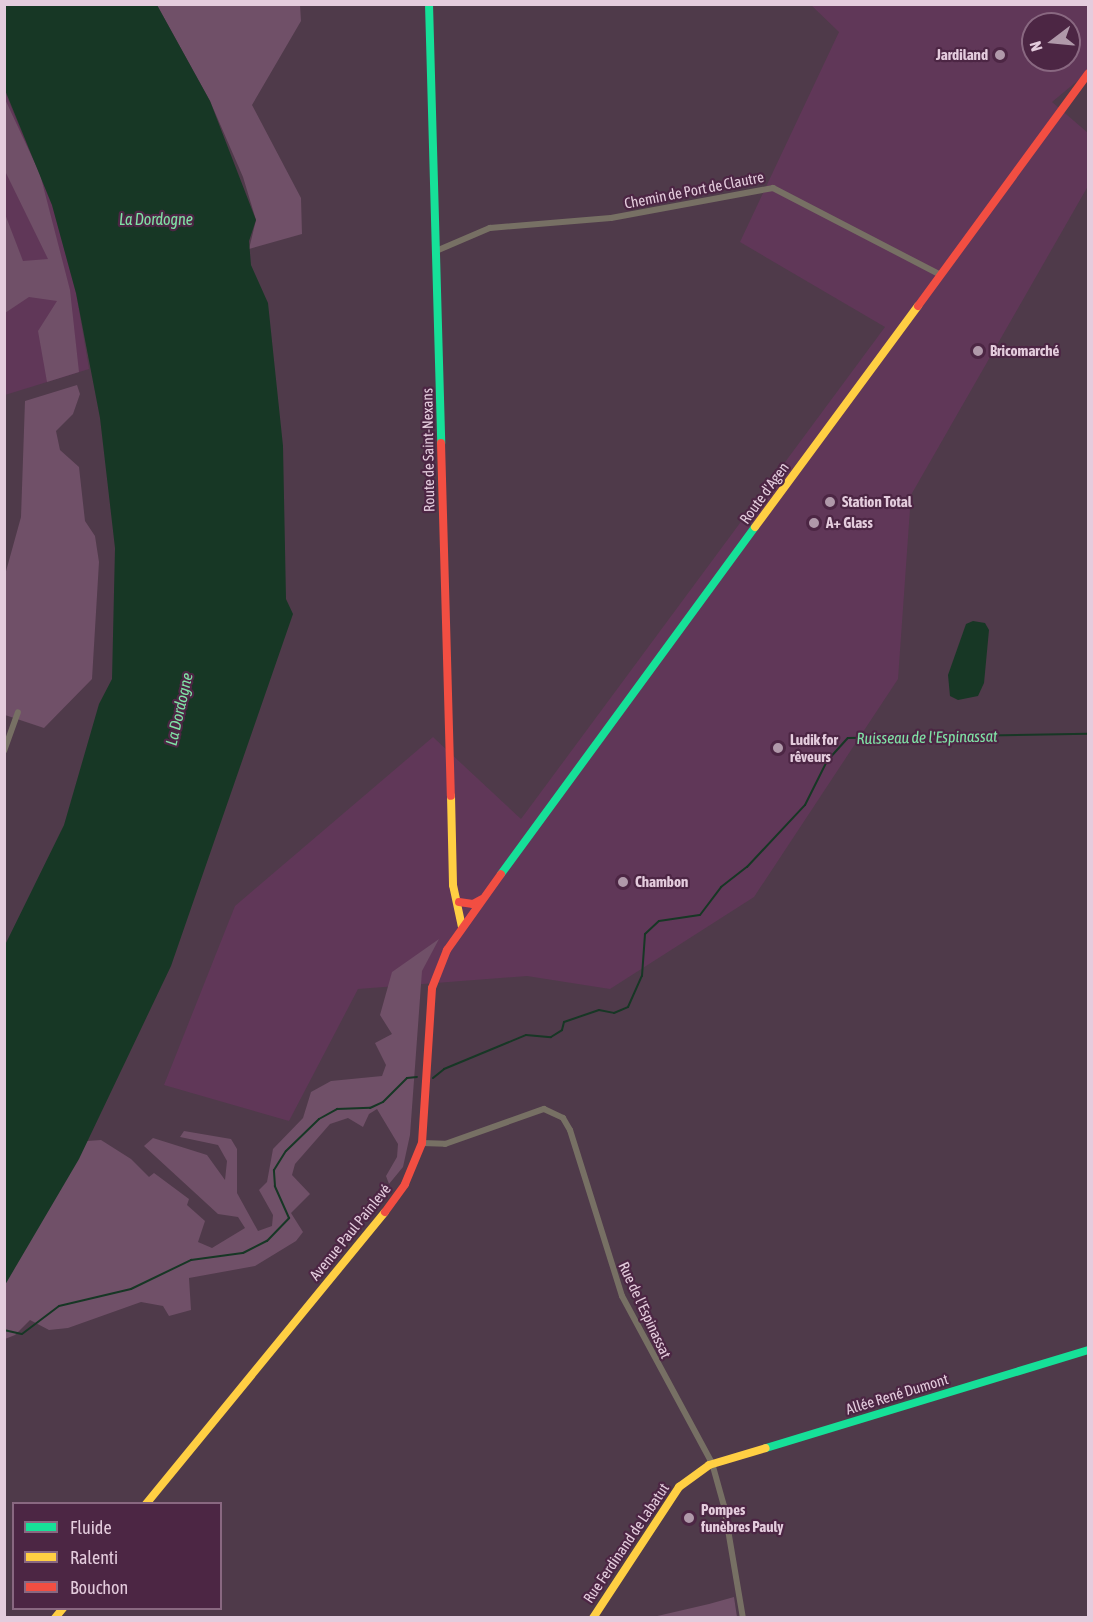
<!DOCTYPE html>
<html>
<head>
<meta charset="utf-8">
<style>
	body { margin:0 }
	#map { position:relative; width:1093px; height:1622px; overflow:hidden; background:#4f3a4a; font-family:"Asap Condensed",sans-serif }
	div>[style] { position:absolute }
	.built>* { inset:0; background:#603758 }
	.green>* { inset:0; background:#705068 }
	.water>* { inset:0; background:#173725 }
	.stream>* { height:2px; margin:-1px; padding:0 1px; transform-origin:1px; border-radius:1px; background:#173725 }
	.street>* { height:6px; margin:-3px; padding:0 3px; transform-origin:3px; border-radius:3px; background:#777064 }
	.fast>* { height:8px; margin:-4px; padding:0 4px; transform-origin:4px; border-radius:4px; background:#16e098 }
	.slow>* { height:8px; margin:-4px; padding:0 4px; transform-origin:4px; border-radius:4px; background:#ffcf43 }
	.jam>* { height:8px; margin:-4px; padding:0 4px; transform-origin:4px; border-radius:4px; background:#f24e42 }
	.dots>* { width:16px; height:16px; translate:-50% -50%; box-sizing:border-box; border:3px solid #4c2644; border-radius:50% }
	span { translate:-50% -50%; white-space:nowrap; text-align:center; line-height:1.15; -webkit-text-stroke:4.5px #4c2644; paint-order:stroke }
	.poi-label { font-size:15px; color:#e4ccdd; font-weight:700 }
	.right { translate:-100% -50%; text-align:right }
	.left { translate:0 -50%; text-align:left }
	.street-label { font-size:15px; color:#e4ccdd }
	.water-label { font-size:16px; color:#80e3a6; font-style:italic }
	.frame { position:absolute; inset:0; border:6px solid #e4ccdd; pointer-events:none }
	.legend { position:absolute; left:12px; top:1502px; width:210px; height:108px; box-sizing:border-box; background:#4c2644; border:2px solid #896881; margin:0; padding:8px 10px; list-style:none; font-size:18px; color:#e4ccdd }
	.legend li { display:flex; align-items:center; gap:12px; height:30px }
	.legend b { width:30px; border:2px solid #896881 }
	.north { position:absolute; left:1021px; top:12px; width:60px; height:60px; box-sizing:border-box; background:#4c2644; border:2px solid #896881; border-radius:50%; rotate:254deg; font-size:16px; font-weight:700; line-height:24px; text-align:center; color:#e4ccdd }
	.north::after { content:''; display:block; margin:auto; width:21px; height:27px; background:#b099aa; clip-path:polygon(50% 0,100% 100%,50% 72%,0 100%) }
</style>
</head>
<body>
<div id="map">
	<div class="built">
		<i style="clip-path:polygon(evenodd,811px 5px,1088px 5px,1088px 72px,1052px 102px,1088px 133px,1088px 186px,911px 495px,898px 679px,754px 897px,610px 989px,527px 976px,358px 989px,289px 1121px,164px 1085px,235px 906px,433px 737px,521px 819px,885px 327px,740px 242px,839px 32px,811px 5px,1033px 24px,1069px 24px,1069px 60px,1033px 60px,1033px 24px)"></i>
		<i style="clip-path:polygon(4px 90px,52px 205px,76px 293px,89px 369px,5px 395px)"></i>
	</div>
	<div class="green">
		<i style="clip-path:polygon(157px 5px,300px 5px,301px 21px,252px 105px,301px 198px,302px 234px,249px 249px,256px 220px,243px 177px,210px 101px)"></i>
		<i style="clip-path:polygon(4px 97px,40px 174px,70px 290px,79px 372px,47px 382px,38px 331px,57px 301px,29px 297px,5px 313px,5px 214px,23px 261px,48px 259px,5px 171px)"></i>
		<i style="clip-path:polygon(77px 385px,80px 394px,73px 414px,56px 431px,60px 450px,79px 467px,85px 521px,95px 536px,99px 562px,92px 679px,44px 728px,5px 715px,5px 575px,21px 517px,25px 401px)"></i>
		<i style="clip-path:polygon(439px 939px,422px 971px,410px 1135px,403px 1167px,389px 1184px,386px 1176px,397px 1157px,398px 1144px,377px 1109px,369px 1114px,363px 1127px,348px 1118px,330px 1124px,295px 1164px,292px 1175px,310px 1194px,291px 1213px,303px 1232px,296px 1241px,255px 1266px,189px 1278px,191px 1310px,169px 1316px,163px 1306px,141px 1302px,68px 1328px,49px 1330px,30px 1320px,15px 1335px,5px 1339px,5px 1273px,87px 1141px,101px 1140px,131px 1159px,149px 1177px,154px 1173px,189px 1199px,187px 1205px,205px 1221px,198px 1242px,212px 1248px,245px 1228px,238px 1217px,218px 1214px,144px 1146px,153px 1138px,207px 1155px,225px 1180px,227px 1161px,218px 1145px,180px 1137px,184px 1131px,231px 1139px,237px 1149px,237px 1193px,258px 1231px,272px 1226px,273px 1215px,259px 1190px,267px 1182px,273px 1149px,303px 1118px,311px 1092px,331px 1081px,382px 1076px,386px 1065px,375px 1043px,392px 1034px,380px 1015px,392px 972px)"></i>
		<i style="clip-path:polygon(734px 1597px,737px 1617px,653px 1617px,709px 1604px)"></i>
	</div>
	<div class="water">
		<i style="clip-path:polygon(5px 4px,157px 5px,210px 101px,256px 220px,249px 241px,251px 265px,268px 303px,283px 446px,286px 599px,293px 614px,171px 966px,79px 1159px,5px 1285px,5px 945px,64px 825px,99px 704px,112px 679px,115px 548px,100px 418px,76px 293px,52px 205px,5px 90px)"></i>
		<i style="clip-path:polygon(973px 621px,985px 623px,989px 630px,984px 683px,978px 696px,958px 700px,950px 696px,948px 675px,966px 624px)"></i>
	</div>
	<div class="stream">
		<i style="left:433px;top:1078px;width:14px;rotate:-39deg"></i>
		<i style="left:444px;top:1069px;width:89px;rotate:-22.5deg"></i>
		<i style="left:526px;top:1035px;width:25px;rotate:5deg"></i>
		<i style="left:551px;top:1037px;width:13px;rotate:-32deg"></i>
		<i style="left:562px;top:1030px;width:8px;rotate:-76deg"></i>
		<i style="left:564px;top:1022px;width:37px;rotate:-19deg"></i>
		<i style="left:599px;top:1010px;width:15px;rotate:11deg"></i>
		<i style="left:614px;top:1013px;width:15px;rotate:-23deg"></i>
		<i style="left:628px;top:1007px;width:34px;rotate:-66deg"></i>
		<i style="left:642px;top:976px;width:42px;rotate:-85.9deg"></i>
		<i style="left:645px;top:934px;width:19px;rotate:-43deg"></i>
		<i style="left:659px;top:921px;width:41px;rotate:-8.3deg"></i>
		<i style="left:700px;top:915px;width:35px;rotate:-53deg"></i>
		<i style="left:721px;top:887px;width:33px;rotate:-38deg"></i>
		<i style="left:747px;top:867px;width:85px;rotate:-46.9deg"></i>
		<i style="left:805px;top:805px;width:49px;rotate:-63.4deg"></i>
		<i style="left:827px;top:761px;width:31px;rotate:-48deg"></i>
		<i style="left:848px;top:738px;width:240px;rotate:-1deg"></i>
		<i style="left:4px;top:1330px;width:18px;rotate:13deg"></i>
		<i style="left:22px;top:1334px;width:46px;rotate:-37.1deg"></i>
		<i style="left:59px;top:1306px;width:74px;rotate:-13.3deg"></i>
		<i style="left:131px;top:1289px;width:67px;rotate:-25.8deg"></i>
		<i style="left:191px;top:1260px;width:52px;rotate:-7.7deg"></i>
		<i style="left:243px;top:1253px;width:27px;rotate:-27deg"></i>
		<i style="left:267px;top:1241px;width:32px;rotate:-46deg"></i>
		<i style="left:289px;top:1218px;width:35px;rotate:-114deg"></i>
		<i style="left:275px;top:1186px;width:16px;rotate:-94deg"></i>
		<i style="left:274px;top:1170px;width:22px;rotate:-58deg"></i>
		<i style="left:286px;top:1151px;width:46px;rotate:-44.1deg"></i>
		<i style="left:319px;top:1119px;width:21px;rotate:-29deg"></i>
		<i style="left:337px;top:1109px;width:33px;rotate:-2deg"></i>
		<i style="left:370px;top:1108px;width:14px;rotate:-25deg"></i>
		<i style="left:383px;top:1102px;width:34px;rotate:-45deg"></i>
		<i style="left:407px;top:1078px;width:10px;rotate:-6deg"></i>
	</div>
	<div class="street">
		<i style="left:436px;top:251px;width:59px;rotate:-23.1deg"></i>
		<i style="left:490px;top:228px;width:121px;rotate:-4.7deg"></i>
		<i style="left:611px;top:218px;width:165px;rotate:-10.5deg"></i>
		<i style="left:773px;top:188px;width:189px;rotate:27.4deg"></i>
		<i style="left:4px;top:751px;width:41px;rotate:-70.3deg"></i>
		<i style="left:422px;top:1143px;width:23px;rotate:2deg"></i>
		<i style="left:445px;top:1144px;width:105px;rotate:-19.5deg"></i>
		<i style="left:544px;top:1109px;width:21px;rotate:25deg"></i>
		<i style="left:563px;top:1118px;width:14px;rotate:60deg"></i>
		<i style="left:570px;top:1130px;width:174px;rotate:72.6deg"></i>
		<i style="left:622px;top:1296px;width:190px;rotate:61.7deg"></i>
		<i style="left:712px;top:1463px;width:45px;rotate:74.4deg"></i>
		<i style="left:724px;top:1506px;width:114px;rotate:80.4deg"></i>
	</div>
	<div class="fast">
		<i style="left:429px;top:4px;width:439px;rotate:88.4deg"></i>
		<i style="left:501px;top:874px;width:430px;rotate:-53.8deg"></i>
		<i style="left:766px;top:1448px;width:337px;rotate:-16.9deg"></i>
	</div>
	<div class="slow">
		<i style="left:755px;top:527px;width:275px;rotate:-53.6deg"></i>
		<i style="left:451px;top:796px;width:89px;rotate:88.7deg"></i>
		<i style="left:453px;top:885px;width:43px;rotate:77.9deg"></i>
		<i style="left:146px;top:1504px;width:377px;rotate:-50.7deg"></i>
		<i style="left:55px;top:1618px;width:13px;rotate:-51deg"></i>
		<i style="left:593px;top:1618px;width:157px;rotate:-56.7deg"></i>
		<i style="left:679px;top:1487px;width:37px;rotate:-36deg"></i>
		<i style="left:709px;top:1465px;width:59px;rotate:-16.6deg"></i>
	</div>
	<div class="jam">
		<i style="left:918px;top:306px;width:288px;rotate:-53.8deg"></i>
		<i style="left:441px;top:443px;width:353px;rotate:88.4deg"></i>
		<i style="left:459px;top:902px;width:14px;rotate:8deg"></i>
		<i style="left:473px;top:904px;width:10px;rotate:-29deg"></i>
		<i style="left:385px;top:1212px;width:34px;rotate:-54deg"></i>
		<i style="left:405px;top:1184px;width:44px;rotate:-67.5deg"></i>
		<i style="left:422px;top:1143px;width:155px;rotate:-86.3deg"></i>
		<i style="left:432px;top:988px;width:41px;rotate:-68.5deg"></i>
		<i style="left:447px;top:950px;width:93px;rotate:-54.6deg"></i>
	</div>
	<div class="dots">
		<i style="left:1000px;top:55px;background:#b099aa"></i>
		<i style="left:978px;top:351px;background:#b099aa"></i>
		<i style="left:830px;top:502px;background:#b099aa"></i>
		<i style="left:814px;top:523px;background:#b099aa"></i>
		<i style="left:778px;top:748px;background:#b099aa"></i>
		<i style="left:623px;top:882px;background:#b099aa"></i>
		<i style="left:689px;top:1518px;background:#b099aa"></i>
	</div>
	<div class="poi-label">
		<span class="right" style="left:988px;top:55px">Jardiland</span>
		<span class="left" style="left:990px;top:351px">Bricomarché</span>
		<span class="left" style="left:842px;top:502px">Station Total</span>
		<span class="left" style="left:826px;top:523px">A+ Glass</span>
		<span class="left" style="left:790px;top:748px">Ludik for<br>rêveurs</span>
		<span class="left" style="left:635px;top:882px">Chambon</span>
		<span class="left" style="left:701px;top:1518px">Pompes<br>funèbres Pauly</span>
	</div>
	<div class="street-label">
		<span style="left:694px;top:190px;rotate:-11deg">Chemin de Port de Clautre</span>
		<span style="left:428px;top:450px;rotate:-91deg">Route de Saint-Nexans</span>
		<span style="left:764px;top:493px;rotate:-54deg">Route d'Agen</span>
		<span style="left:350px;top:1232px;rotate:-51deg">Avenue Paul Painlevé</span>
		<span style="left:645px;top:1310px;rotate:65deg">Rue de l'Espinassat</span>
		<span style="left:897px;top:1394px;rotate:-17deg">Allée René Dumont</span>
		<span style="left:626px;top:1543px;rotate:-56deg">Rue Ferdinand de Labatut</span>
	</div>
	<div class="water-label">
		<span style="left:156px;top:219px">La Dordogne</span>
		<span style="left:179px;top:709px;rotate:-77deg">La Dordogne</span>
		<span style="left:927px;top:737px;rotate:-1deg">Ruisseau de l'Espinassat</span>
	</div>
	<div class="frame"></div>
	<ul class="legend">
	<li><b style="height:8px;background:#16e098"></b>Fluide</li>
	<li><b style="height:8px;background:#ffcf43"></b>Ralenti</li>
	<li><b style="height:8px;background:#f24e42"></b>Bouchon</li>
	</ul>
	<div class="north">N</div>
</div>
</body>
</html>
